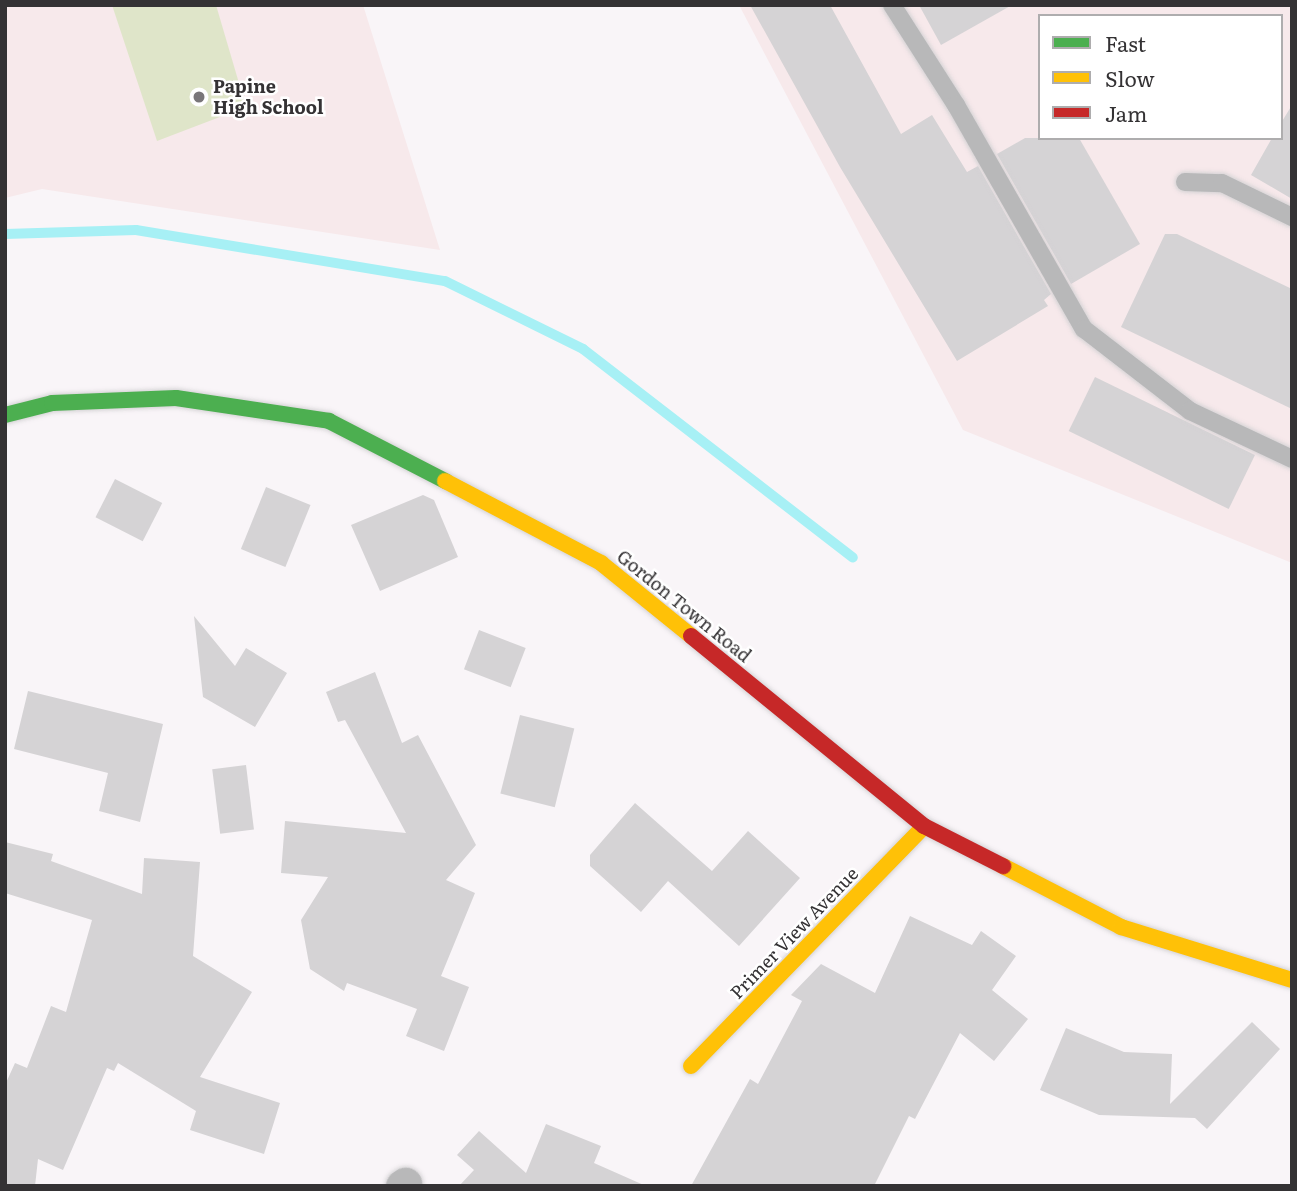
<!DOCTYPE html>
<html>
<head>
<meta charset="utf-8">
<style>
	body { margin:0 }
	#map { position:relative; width:1297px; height:1191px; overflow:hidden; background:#f9f5f8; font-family:Literata,serif }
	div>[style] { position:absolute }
	.education>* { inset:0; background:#f7e9eb }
	.green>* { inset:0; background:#dfe5c9 }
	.stream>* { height:10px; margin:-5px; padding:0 5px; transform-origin:5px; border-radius:5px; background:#a7f0f5 }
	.building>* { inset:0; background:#d5d3d5; transform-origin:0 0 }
	.roads { filter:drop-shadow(0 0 2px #d5d3d5) drop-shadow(0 0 2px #d5d3d5) }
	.lane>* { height:18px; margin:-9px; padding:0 9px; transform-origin:9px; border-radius:9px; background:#b8b8b9 }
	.street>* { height:33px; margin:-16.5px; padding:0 16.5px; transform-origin:16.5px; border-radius:16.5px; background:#b8b8b9 }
	.fast>* { height:16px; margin:-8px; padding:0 8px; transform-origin:8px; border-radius:8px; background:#4caf50 }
	.slow>* { height:16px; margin:-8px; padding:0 8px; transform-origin:8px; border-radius:8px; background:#ffc107 }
	.jam>* { height:16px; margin:-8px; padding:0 8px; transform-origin:8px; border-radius:8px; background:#c62828 }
	.dots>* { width:19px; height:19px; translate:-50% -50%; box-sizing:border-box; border:4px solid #fff; border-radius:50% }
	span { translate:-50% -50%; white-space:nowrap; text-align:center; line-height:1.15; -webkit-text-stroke:5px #fff; paint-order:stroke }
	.poi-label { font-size:18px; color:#343234; font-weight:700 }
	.left { translate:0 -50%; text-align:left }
	.street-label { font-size:18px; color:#343234 }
	.frame { position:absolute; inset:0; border:7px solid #343234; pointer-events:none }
	.legend { position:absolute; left:1038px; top:14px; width:245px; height:126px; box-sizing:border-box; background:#fff; border:2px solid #aeadae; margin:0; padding:9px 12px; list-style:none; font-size:21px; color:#343234 }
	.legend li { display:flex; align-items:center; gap:14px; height:35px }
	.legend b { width:35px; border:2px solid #aeadae }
</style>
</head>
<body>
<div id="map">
	<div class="education">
		<i style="clip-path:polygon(5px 5px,363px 5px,440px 250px,42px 189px,5px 198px)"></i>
		<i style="clip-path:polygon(evenodd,739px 5px,1292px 5px,1292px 563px,963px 430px,739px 5px,1040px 16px,1281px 16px,1281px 138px,1040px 138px,1040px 16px)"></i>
	</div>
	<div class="green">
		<i style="clip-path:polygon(112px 5px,216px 5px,246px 107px,157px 141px)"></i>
	</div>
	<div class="stream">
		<i style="left:5px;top:234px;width:131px;rotate:-1.7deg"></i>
		<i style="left:136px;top:230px;width:313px;rotate:9.4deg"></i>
		<i style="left:445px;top:281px;width:154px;rotate:26.2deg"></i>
		<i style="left:583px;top:349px;width:341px;rotate:37.7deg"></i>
	</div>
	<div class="building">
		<i style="clip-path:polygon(750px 5px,830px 5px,901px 134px,932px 115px,967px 172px,978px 166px,1051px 294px,1044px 300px,1048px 306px,957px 361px,840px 167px)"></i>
		<i style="clip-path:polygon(919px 5px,1012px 5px,941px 45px)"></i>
		<i style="clip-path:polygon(1292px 105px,1292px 199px,1251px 175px,1272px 138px,1281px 138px,1281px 123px)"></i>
		<i style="clip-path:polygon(1025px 138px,1079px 138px,1140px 244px,1071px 284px,997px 154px)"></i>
		<i style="clip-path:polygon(1165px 234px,1177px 234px,1292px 289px,1292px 409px,1121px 327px)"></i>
		<i style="left:1095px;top:377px;width:178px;height:60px;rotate:26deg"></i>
		<i style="left:115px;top:479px;width:53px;height:43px;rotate:27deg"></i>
		<i style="left:266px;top:487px;width:48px;height:67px;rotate:22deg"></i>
		<i style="clip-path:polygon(423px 495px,434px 500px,458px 557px,380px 591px,351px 525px)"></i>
		<i style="clip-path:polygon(194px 616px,235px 666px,246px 648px,287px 673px,255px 727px,203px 697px)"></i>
		<i style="left:479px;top:630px;width:50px;height:42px;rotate:21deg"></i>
		<i style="clip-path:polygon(375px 672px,402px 743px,418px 735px,476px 845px,446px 880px,475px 893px,441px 976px,469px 987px,444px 1051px,406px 1036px,417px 1009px,347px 983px,344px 991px,310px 969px,301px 920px,328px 877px,281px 873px,285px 821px,406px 833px,345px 720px,338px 722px,326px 692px)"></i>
		<i style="clip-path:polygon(28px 691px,163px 724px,140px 822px,99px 811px,108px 773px,14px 749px)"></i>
		<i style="left:520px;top:715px;width:56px;height:81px;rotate:14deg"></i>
		<i style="left:246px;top:765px;width:65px;height:34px;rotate:83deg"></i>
		<i style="clip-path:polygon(635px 803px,712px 871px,748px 831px,800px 878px,739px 946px,668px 881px,641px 912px,590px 866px,590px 855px)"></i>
		<i style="clip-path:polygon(5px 842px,53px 854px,51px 861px,142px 894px,144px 858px,200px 862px,193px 956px,252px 992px,200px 1077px,280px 1103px,264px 1154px,190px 1130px,196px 1111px,118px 1063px,114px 1071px,107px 1068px,63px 1170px,38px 1159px,35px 1186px,5px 1186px,5px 1085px,15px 1063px,27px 1068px,51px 1006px,66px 1012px,92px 920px,5px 893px)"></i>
		<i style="clip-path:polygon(910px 916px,972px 945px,981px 931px,1016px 956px,992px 990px,1028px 1019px,994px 1061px,960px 1033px,915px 1119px,909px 1116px,874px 1186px,691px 1186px,750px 1079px,758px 1084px,802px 1001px,791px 995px,821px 964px,875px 993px)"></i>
		<i style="clip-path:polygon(1252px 1022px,1280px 1049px,1207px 1129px,1195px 1118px,1099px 1115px,1040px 1090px,1066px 1028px,1124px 1052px,1172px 1054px,1170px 1104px)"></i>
		<i style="clip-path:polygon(546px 1124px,601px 1146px,594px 1163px,646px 1186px,459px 1186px,474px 1170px,457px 1155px,479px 1131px,526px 1173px)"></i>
	</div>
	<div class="roads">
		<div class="lane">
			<i style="left:892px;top:5px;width:119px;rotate:57.4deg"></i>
			<i style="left:956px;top:105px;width:258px;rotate:60.3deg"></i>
			<i style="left:1084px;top:329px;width:134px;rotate:37.7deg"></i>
			<i style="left:1190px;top:411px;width:113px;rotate:25.2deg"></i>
			<i style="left:1185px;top:182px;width:37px;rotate:2deg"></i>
			<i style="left:1222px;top:183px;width:78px;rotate:25.9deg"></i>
		</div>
		<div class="street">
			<i style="left:402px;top:1186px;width:4px;rotate:-34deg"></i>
		</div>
		<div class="fast">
			<i style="left:5px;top:415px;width:49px;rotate:-14.3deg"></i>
			<i style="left:52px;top:403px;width:124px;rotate:-2.3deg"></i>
			<i style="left:176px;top:398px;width:155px;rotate:8.5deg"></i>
			<i style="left:329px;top:421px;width:131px;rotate:27.3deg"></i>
		</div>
		<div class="slow">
			<i style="left:445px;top:481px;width:176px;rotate:27.7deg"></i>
			<i style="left:601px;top:563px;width:116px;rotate:39deg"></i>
			<i style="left:1003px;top:866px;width:133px;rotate:27.3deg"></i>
			<i style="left:1121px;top:927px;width:179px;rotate:17.2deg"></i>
			<i style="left:691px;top:1066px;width:334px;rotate:-45.8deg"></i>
		</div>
		<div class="jam">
			<i style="left:691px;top:636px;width:301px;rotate:39.2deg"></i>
			<i style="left:924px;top:826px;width:89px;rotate:26.9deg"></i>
		</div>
	</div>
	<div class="dots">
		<i style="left:199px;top:97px;background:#797679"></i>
	</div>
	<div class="poi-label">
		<span class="left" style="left:213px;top:97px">Papine<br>High School</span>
	</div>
	<div class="street-label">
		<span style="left:684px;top:606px;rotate:39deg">Gordon Town Road</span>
		<span style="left:794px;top:933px;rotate:-46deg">Primer View Avenue</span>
	</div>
	<div class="frame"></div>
	<ul class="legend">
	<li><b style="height:9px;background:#4caf50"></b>Fast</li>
	<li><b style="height:9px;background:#ffc107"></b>Slow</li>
	<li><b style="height:9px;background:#c62828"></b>Jam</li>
	</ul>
</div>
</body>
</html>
